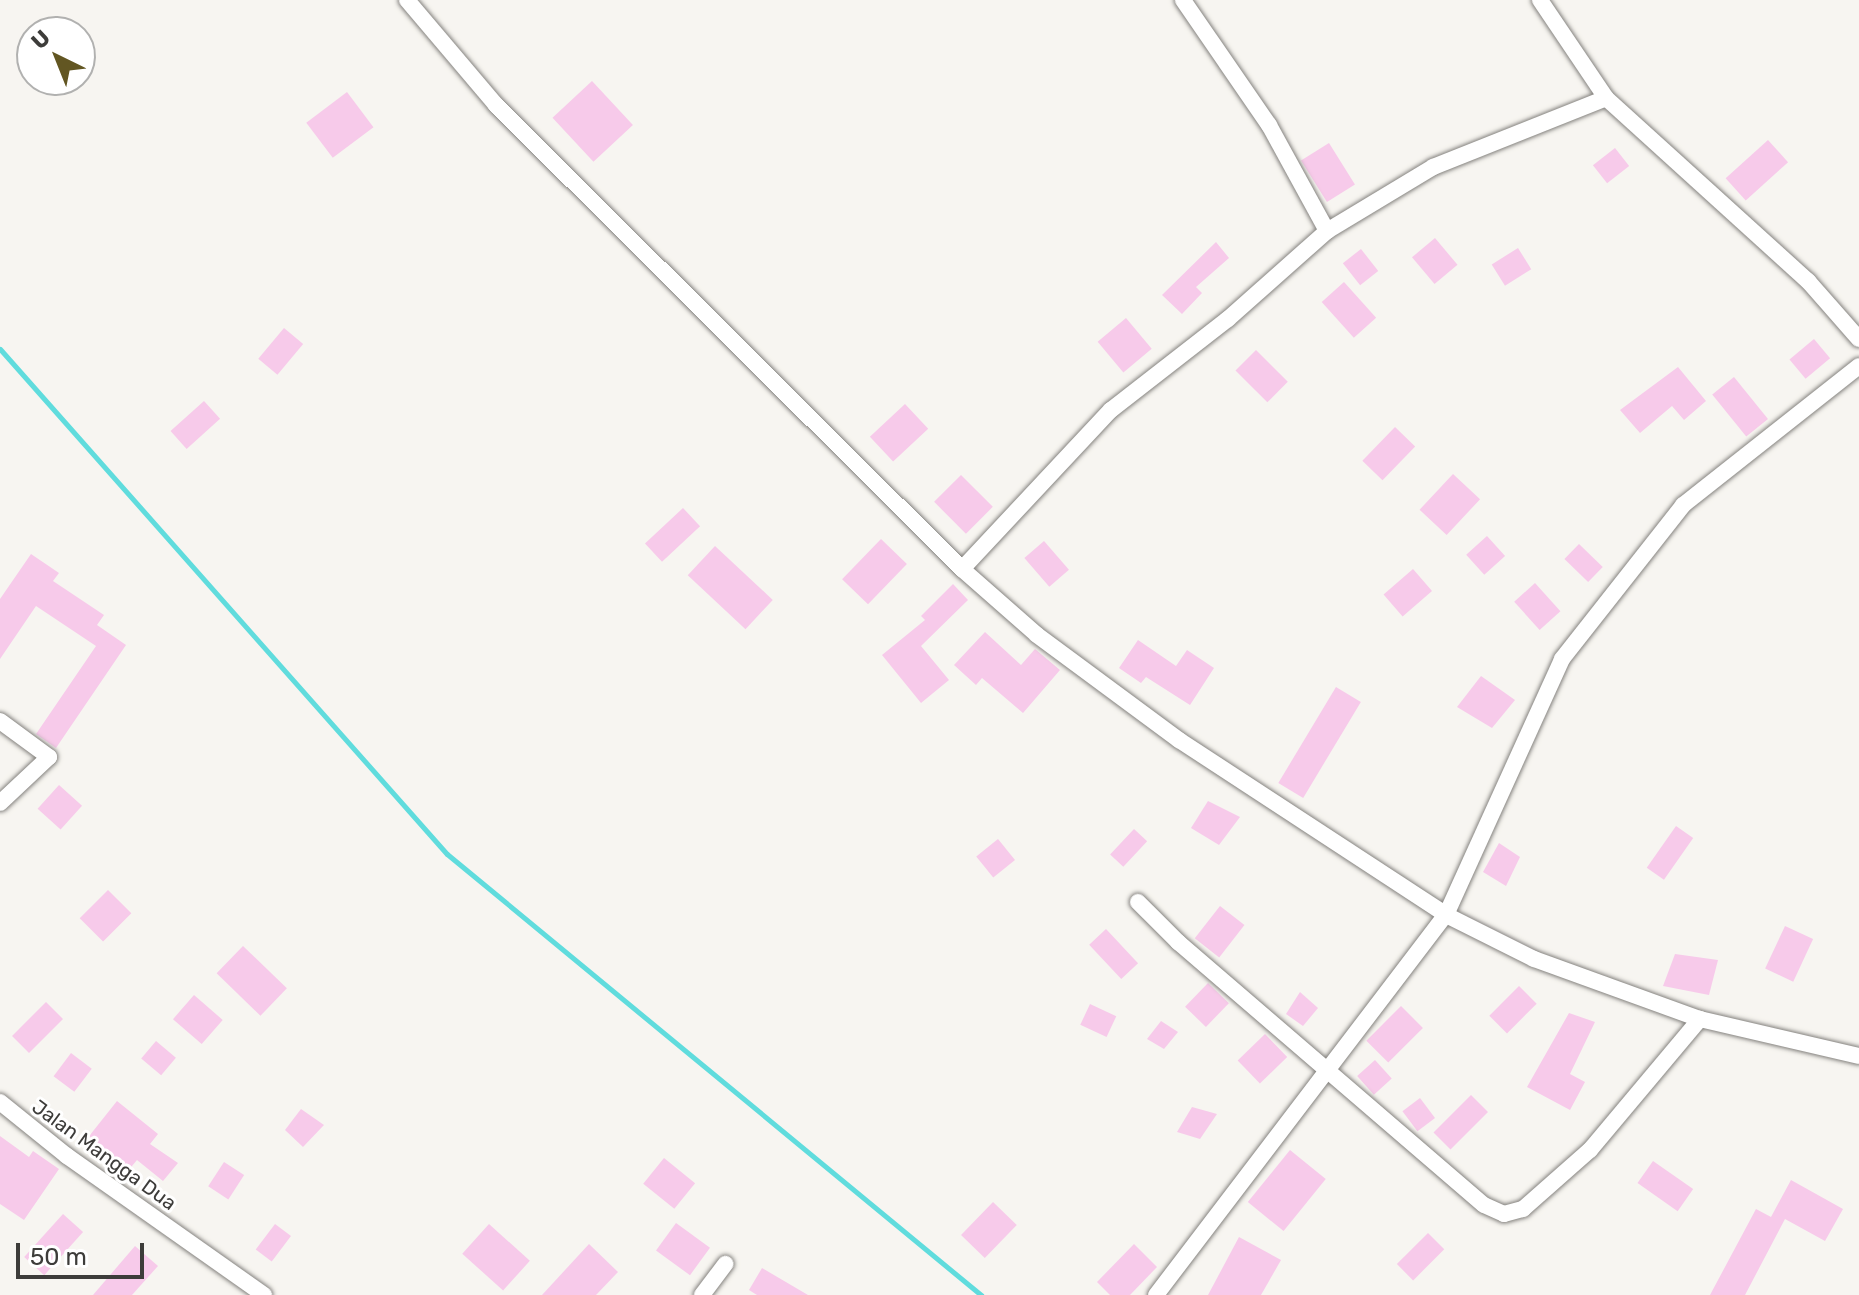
<!DOCTYPE html>
<html>
<head>
<meta charset="utf-8">
<style>
	body { margin:0 }
	#map { position:relative; width:1859px; height:1295px; overflow:hidden; background:#f7f5f1; font-family:Rubik,sans-serif }
	div>[style] { position:absolute }
	.stream>* { height:5px; margin:-2.5px; padding:0 2.5px; transform-origin:2.5px; border-radius:2.5px; background:#60dcdd }
	.building>* { inset:0; background:#f7caea; transform-origin:0 0 }
	.roads { filter:drop-shadow(0 0 2px #84827e) drop-shadow(0 0 2px #84827e) }
	.street>* { height:16px; margin:-8px; padding:0 8px; transform-origin:8px; border-radius:8px; background:#fff }
	span { translate:-50% -50%; white-space:nowrap; text-align:center; line-height:1.15; -webkit-text-stroke:6px #fff; paint-order:stroke }
	.street-label { font-size:20px; color:#3d3c3a }
	.north { position:absolute; left:16px; top:16px; width:80px; height:80px; box-sizing:border-box; background:#fff; border:2px solid #b1b1b0; border-radius:50%; rotate:317deg; font-size:22px; font-weight:700; line-height:32px; text-align:center; color:#3d3c3a }
	.north::after { content:''; display:block; margin:auto; width:28px; height:36px; background:#625622; clip-path:polygon(50% 0,100% 100%,50% 72%,0 100%) }
	.scale { position:absolute; left:16px; top:1243px; width:128px; height:36px; box-sizing:border-box; border:4px solid #3d3c3a; border-top:0; padding-left:10px; font-size:24px; line-height:28px; white-space:nowrap; color:#3d3c3a; -webkit-text-stroke:6px #fff; paint-order:stroke }
</style>
</head>
<body>
<div id="map">
	<div class="stream">
		<i style="left:0;top:349px;width:674px;rotate:48.49deg"></i>
		<i style="left:447px;top:854px;width:693px;rotate:39.55deg"></i>
	</div>
	<div class="building">
		<i style="left:592px;top:81px;width:60px;height:54px;rotate:47deg"></i>
		<i style="left:347px;top:92px;width:44px;height:51px;rotate:53deg"></i>
		<i style="left:1768px;top:140px;width:30px;height:57px;rotate:48deg"></i>
		<i style="left:1329px;top:143px;width:49px;height:33px;rotate:58deg"></i>
		<i style="left:1615px;top:148px;width:23px;height:28px;rotate:52deg"></i>
		<i style="left:1435px;top:238px;width:35px;height:30px;rotate:50deg"></i>
		<i style="clip-path:polygon(1216px 242px,1229px 258px,1196px 287px,1202px 293px,1182px 314px,1162px 295px)"></i>
		<i style="left:1518px;top:248px;width:25px;height:31px;rotate:58deg"></i>
		<i style="left:1361px;top:249px;width:28px;height:23px;rotate:52deg"></i>
		<i style="left:1344px;top:282px;width:48px;height:30px;rotate:48deg"></i>
		<i style="left:1126px;top:318px;width:40px;height:37px;rotate:50deg"></i>
		<i style="left:284px;top:328px;width:25px;height:40px;rotate:40deg"></i>
		<i style="left:1814px;top:339px;width:25px;height:32px;rotate:50deg"></i>
		<i style="left:1256px;top:350px;width:45px;height:29px;rotate:45deg"></i>
		<i style="clip-path:polygon(1678px 367px,1706px 401px,1684px 420px,1672px 406px,1640px 433px,1620px 410px)"></i>
		<i style="left:1734px;top:377px;width:54px;height:28px;rotate:51deg"></i>
		<i style="left:204px;top:401px;width:24px;height:45px;rotate:48deg"></i>
		<i style="left:905px;top:404px;width:34px;height:48px;rotate:47deg"></i>
		<i style="left:1395px;top:427px;width:28px;height:47px;rotate:44deg"></i>
		<i style="left:1453px;top:474px;width:37px;height:49px;rotate:43deg"></i>
		<i style="left:961px;top:475px;width:45px;height:38px;rotate:45deg"></i>
		<i style="left:683px;top:508px;width:25px;height:52px;rotate:47deg"></i>
		<i style="left:1487px;top:536px;width:27px;height:28px;rotate:48deg"></i>
		<i style="left:881px;top:539px;width:36px;height:56px;rotate:44deg"></i>
		<i style="left:1044px;top:541px;width:38px;height:26px;rotate:49deg"></i>
		<i style="left:1579px;top:544px;width:33px;height:21px;rotate:44deg"></i>
		<i style="left:715px;top:546px;width:79px;height:40px;rotate:43deg"></i>
		<i style="clip-path:polygon(31px 554px,59px 573px,53px 581px,104px 615px,97px 625px,126px 645px,56px 748px,36px 734px,96px 646px,36px 606px,0 659px,0 599px)"></i>
		<i style="left:1413px;top:569px;width:29px;height:39px;rotate:49deg"></i>
		<i style="left:1535px;top:583px;width:38px;height:28px;rotate:48deg"></i>
		<i style="clip-path:polygon(953px 584px,968px 600px,921px 646px,949px 680px,921px 703px,882px 655px,925px 620px,921px 616px)"></i>
		<i style="clip-path:polygon(985px 632px,1021px 665px,1035px 649px,1060px 670px,1023px 713px,982px 678px,976px 685px,954px 665px)"></i>
		<i style="clip-path:polygon(1138px 640px,1176px 666px,1187px 650px,1214px 668px,1190px 705px,1146px 677px,1141px 683px,1119px 668px)"></i>
		<i style="clip-path:polygon(1481px 676px,1515px 700px,1492px 728px,1457px 707px)"></i>
		<i style="left:1336px;top:687px;width:29px;height:112px;rotate:31deg"></i>
		<i style="left:59px;top:785px;width:31px;height:32px;rotate:42deg"></i>
		<i style="clip-path:polygon(1208px 801px,1240px 817px,1219px 845px,1191px 828px)"></i>
		<i style="left:1676px;top:826px;width:21px;height:51px;rotate:35deg"></i>
		<i style="left:1134px;top:829px;width:18px;height:35px;rotate:43deg"></i>
		<i style="left:998px;top:839px;width:27px;height:28px;rotate:51deg"></i>
		<i style="clip-path:polygon(1499px 843px,1520px 857px,1506px 886px,1483px 872px)"></i>
		<i style="left:108px;top:890px;width:33px;height:40px;rotate:45deg"></i>
		<i style="left:1220px;top:906px;width:31px;height:41px;rotate:38deg"></i>
		<i style="left:1785px;top:926px;width:31px;height:47px;rotate:25deg"></i>
		<i style="left:1106px;top:929px;width:47px;height:23px;rotate:47deg"></i>
		<i style="left:243px;top:946px;width:61px;height:38px;rotate:44deg"></i>
		<i style="clip-path:polygon(1675px 954px,1718px 960px,1709px 995px,1663px 986px)"></i>
		<i style="left:1208px;top:983px;width:29px;height:33px;rotate:44deg"></i>
		<i style="left:1519px;top:986px;width:25px;height:42px;rotate:45deg"></i>
		<i style="clip-path:polygon(1300px 992px,1318px 1008px,1303px 1026px,1286px 1014px)"></i>
		<i style="left:194px;top:995px;width:38px;height:32px;rotate:41deg"></i>
		<i style="left:46px;top:1002px;width:24px;height:48px;rotate:45deg"></i>
		<i style="left:1090px;top:1004px;width:29px;height:23px;rotate:25deg"></i>
		<i style="left:1401px;top:1006px;width:31px;height:49px;rotate:45deg"></i>
		<i style="clip-path:polygon(1569px 1013px,1595px 1022px,1570px 1074px,1585px 1082px,1570px 1110px,1527px 1087px)"></i>
		<i style="clip-path:polygon(1161px 1021px,1178px 1032px,1164px 1049px,1147px 1039px)"></i>
		<i style="left:1265px;top:1034px;width:32px;height:38px;rotate:46deg"></i>
		<i style="left:156px;top:1041px;width:26px;height:23px;rotate:40deg"></i>
		<i style="left:71px;top:1053px;width:26px;height:29px;rotate:37deg"></i>
		<i style="left:1375px;top:1060px;width:25px;height:24px;rotate:48deg"></i>
		<i style="left:1471px;top:1095px;width:24px;height:53px;rotate:45deg"></i>
		<i style="left:1420px;top:1098px;width:25px;height:22px;rotate:53deg"></i>
		<i style="clip-path:polygon(117px 1101px,158px 1134px,150px 1144px,178px 1163px,163px 1181px,137px 1160px,127px 1172px,86px 1140px)"></i>
		<i style="clip-path:polygon(1192px 1107px,1217px 1114px,1200px 1139px,1177px 1132px)"></i>
		<i style="clip-path:polygon(301px 1109px,324px 1125px,303px 1147px,285px 1130px)"></i>
		<i style="clip-path:polygon(0 1136px,29px 1157px,33px 1151px,59px 1169px,24px 1220px,0 1204px)"></i>
		<i style="left:1290px;top:1150px;width:46px;height:67px;rotate:39deg"></i>
		<i style="left:664px;top:1158px;width:40px;height:33px;rotate:39deg"></i>
		<i style="left:1653px;top:1161px;width:49px;height:27px;rotate:35deg"></i>
		<i style="left:224px;top:1162px;width:24px;height:29px;rotate:33deg"></i>
		<i style="clip-path:polygon(1791px 1180px,1843px 1209px,1825px 1241px,1785px 1219px,1745px 1295px,1710px 1295px,1756px 1209px,1771px 1217px)"></i>
		<i style="left:993px;top:1202px;width:33px;height:46px;rotate:44deg"></i>
		<i style="left:63px;top:1214px;width:27px;height:58px;rotate:42deg"></i>
		<i style="left:676px;top:1223px;width:42px;height:34px;rotate:36deg"></i>
		<i style="left:275px;top:1224px;width:20px;height:32px;rotate:37deg"></i>
		<i style="left:489px;top:1224px;width:55px;height:40px;rotate:42deg"></i>
		<i style="left:1428px;top:1233px;width:23px;height:44px;rotate:45deg"></i>
		<i style="clip-path:polygon(1239px 1237px,1281px 1260px,1261px 1295px,1208px 1295px)"></i>
		<i style="clip-path:polygon(589px 1244px,618px 1272px,596px 1295px,542px 1295px)"></i>
		<i style="clip-path:polygon(1134px 1244px,1157px 1267px,1130px 1295px,1110px 1295px,1097px 1282px)"></i>
		<i style="clip-path:polygon(135px 1246px,158px 1266px,132px 1295px,93px 1295px)"></i>
		<i style="clip-path:polygon(762px 1268px,808px 1295px,757px 1295px,749px 1290px)"></i>
	</div>
	<div class="roads">
		<div class="street">
			<i style="left:407px;top:0;width:138px;rotate:49.7deg"></i>
			<i style="left:496px;top:105px;width:658px;rotate:44.88deg"></i>
			<i style="left:962px;top:569px;width:100px;rotate:41.3deg"></i>
			<i style="left:1037px;top:635px;width:177px;rotate:36.5deg"></i>
			<i style="left:1179px;top:740px;width:319px;rotate:33.2deg"></i>
			<i style="left:1446px;top:915px;width:98px;rotate:26.6deg"></i>
			<i style="left:1534px;top:959px;width:177px;rotate:19.9deg"></i>
			<i style="left:1700px;top:1019px;width:163px;rotate:13.1deg"></i>
			<i style="left:1183px;top:0;width:152px;rotate:55.5deg"></i>
			<i style="left:1269px;top:125px;width:121px;rotate:61.3deg"></i>
			<i style="left:1540px;top:0;width:118px;rotate:56deg"></i>
			<i style="left:1606px;top:98px;width:273px;rotate:42.2deg"></i>
			<i style="left:1808px;top:281px;width:77px;rotate:48.7deg"></i>
			<i style="left:962px;top:569px;width:218px;rotate:-46.9deg"></i>
			<i style="left:1111px;top:410px;width:148px;rotate:-37.9deg"></i>
			<i style="left:1228px;top:319px;width:132px;rotate:-41.6deg"></i>
			<i style="left:1327px;top:231px;width:124px;rotate:-31.1deg"></i>
			<i style="left:1433px;top:167px;width:186px;rotate:-21.7deg"></i>
			<i style="left:0;top:721px;width:61px;rotate:36.3deg"></i>
			<i style="left:49px;top:757px;width:67px;rotate:136.8deg"></i>
			<i style="left:1138px;top:902px;width:57px;rotate:45deg"></i>
			<i style="left:1178px;top:942px;width:403px;rotate:40.7deg"></i>
			<i style="left:1484px;top:1205px;width:22px;rotate:24deg"></i>
			<i style="left:1504px;top:1214px;width:20px;rotate:-15deg"></i>
			<i style="left:1523px;top:1209px;width:89px;rotate:-41.4deg"></i>
			<i style="left:1590px;top:1150px;width:171px;rotate:-50deg"></i>
			<i style="left:0;top:1102px;width:86px;rotate:38.9deg"></i>
			<i style="left:67px;top:1156px;width:241px;rotate:35.2deg"></i>
			<i style="left:702px;top:1295px;width:39px;rotate:-53deg"></i>
			<i style="left:1156px;top:1295px;width:478px;rotate:-52.7deg"></i>
			<i style="left:1446px;top:915px;width:281px;rotate:-65.6deg"></i>
			<i style="left:1562px;top:659px;width:196px;rotate:-51.8deg"></i>
			<i style="left:1683px;top:505px;width:224px;rotate:-38.3deg"></i>
		</div>
	</div>
	<div class="street-label">
		<span style="left:104px;top:1155px;rotate:36deg">Jalan Mangga Dua</span>
	</div>
	<div class="north">U</div>
	<div class="scale">50 m</div>
</div>
</body>
</html>
